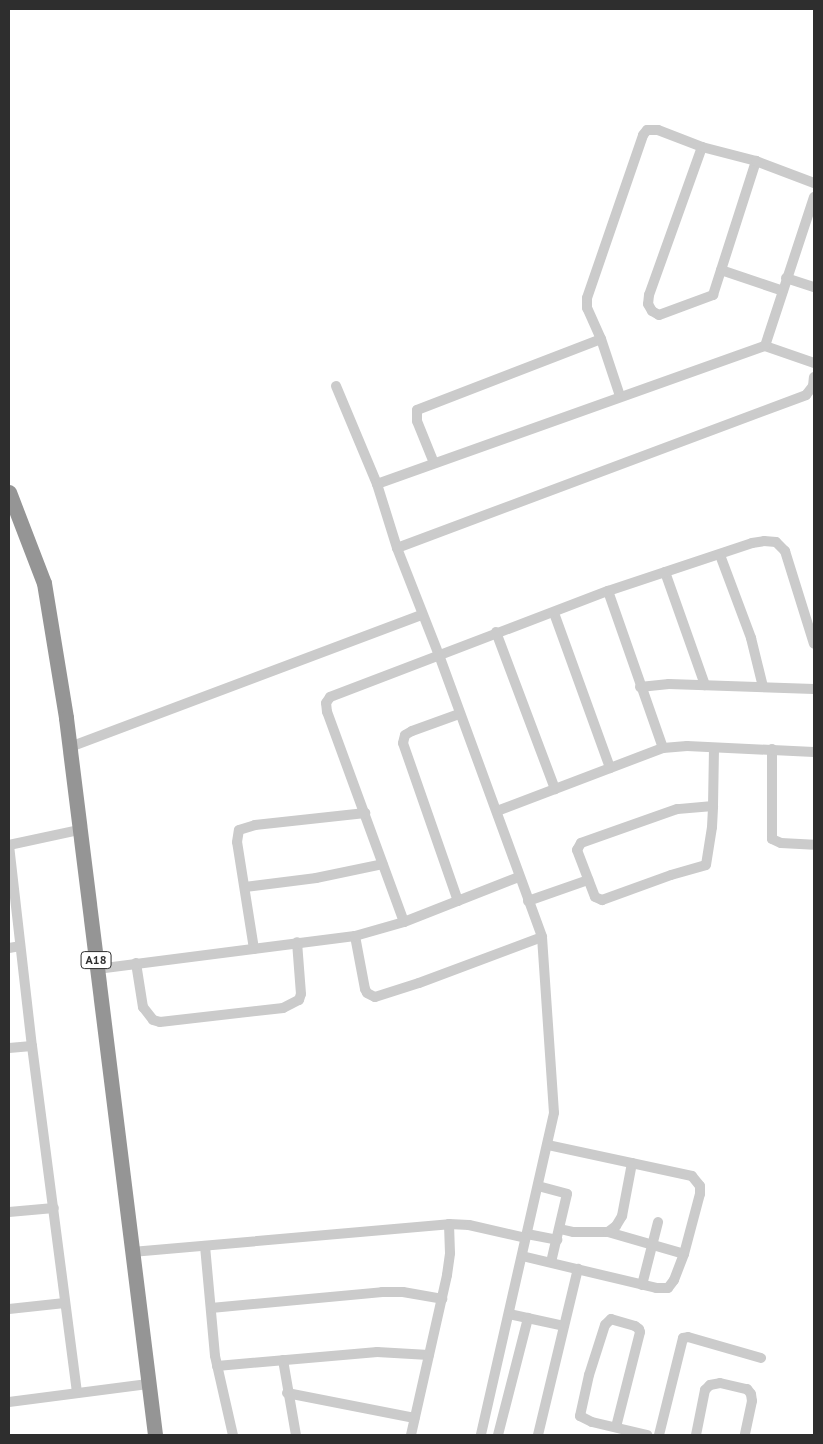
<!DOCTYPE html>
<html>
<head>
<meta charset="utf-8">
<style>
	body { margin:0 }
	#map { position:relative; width:823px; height:1444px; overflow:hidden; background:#fff; font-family:"PT Sans",sans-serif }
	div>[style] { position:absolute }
	.minor>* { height:10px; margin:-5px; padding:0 5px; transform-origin:5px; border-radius:5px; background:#cbcbcb }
	.highway>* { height:15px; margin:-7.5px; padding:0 7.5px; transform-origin:7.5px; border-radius:7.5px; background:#959595 }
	span { translate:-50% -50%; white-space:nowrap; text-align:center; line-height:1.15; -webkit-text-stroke:5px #fff; paint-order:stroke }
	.shield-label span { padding:1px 4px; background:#fff; border:1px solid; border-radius:4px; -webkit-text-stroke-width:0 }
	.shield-label { font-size:12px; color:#2e2e2e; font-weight:700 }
	.frame { position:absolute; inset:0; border:10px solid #2e2e2e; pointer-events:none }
</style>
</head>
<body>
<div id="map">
	<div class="minor">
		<i style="left:702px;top:147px;width:157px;rotate:109.7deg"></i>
		<i style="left:649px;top:295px;width:9px;rotate:96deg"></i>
		<i style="left:648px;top:304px;width:8px;rotate:60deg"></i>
		<i style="left:652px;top:311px;width:8px;rotate:30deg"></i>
		<i style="left:659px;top:315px;width:58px;rotate:-20.3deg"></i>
		<i style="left:713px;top:295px;width:141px;rotate:-72.2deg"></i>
		<i style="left:721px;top:270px;width:65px;rotate:18.7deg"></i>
		<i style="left:786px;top:278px;width:29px;rotate:18deg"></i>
		<i style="left:765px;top:346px;width:52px;rotate:19.1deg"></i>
		<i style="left:336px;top:386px;width:106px;rotate:67.3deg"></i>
		<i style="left:377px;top:484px;width:67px;rotate:72.6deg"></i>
		<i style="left:397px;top:548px;width:115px;rotate:68.6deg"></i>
		<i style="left:439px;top:655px;width:300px;rotate:69.9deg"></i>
		<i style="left:542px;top:937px;width:176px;rotate:86.1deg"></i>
		<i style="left:554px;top:1113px;width:330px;rotate:102.8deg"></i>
		<i style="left:620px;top:396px;width:60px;rotate:-108.4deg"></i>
		<i style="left:601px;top:339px;width:34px;rotate:-114deg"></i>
		<i style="left:587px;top:308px;width:10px;rotate:-90deg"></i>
		<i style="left:587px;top:298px;width:172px;rotate:-71deg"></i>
		<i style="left:643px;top:135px;width:6px;rotate:-51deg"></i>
		<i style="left:647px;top:130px;width:11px"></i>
		<i style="left:658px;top:130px;width:47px;rotate:21.1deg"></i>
		<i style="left:702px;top:147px;width:56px;rotate:14.5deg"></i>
		<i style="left:756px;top:161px;width:62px;rotate:20.8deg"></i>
		<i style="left:434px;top:463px;width:45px;rotate:-112deg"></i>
		<i style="left:417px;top:421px;width:11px;rotate:-90deg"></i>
		<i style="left:417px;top:410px;width:197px;rotate:-21.1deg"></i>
		<i style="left:377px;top:484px;width:412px;rotate:-19.6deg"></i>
		<i style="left:765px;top:346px;width:157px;rotate:-71.8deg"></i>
		<i style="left:397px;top:548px;width:437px;rotate:-20.5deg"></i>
		<i style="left:806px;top:395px;width:11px;rotate:-52deg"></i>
		<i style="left:813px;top:386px;width:9px;rotate:-84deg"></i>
		<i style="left:720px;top:555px;width:89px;rotate:69.5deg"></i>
		<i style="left:751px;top:638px;width:50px;rotate:76.2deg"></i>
		<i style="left:665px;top:572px;width:120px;rotate:70.5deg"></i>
		<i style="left:608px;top:591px;width:166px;rotate:70.7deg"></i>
		<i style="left:554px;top:613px;width:165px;rotate:70.1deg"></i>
		<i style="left:496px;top:632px;width:168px;rotate:69.4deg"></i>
		<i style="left:640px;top:687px;width:29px;rotate:-6deg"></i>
		<i style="left:669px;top:684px;width:145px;rotate:2deg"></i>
		<i style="left:70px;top:747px;width:376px;rotate:-20.6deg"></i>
		<i style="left:772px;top:749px;width:90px;rotate:90deg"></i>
		<i style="left:772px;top:839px;width:10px;rotate:24deg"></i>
		<i style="left:781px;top:843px;width:33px;rotate:3deg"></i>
		<i style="left:713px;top:806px;width:36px;rotate:175deg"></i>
		<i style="left:677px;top:809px;width:102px;rotate:160.5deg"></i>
		<i style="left:581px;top:843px;width:8px;rotate:120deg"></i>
		<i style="left:577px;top:850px;width:50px;rotate:69deg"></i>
		<i style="left:595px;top:897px;width:8px;rotate:23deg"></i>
		<i style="left:602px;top:900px;width:73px;rotate:-19.9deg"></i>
		<i style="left:671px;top:875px;width:36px;rotate:-16deg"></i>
		<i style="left:706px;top:865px;width:38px;rotate:-81deg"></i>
		<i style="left:712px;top:827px;width:21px;rotate:-87deg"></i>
		<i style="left:713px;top:806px;width:58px;rotate:-89deg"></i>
		<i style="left:497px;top:811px;width:178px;rotate:-20.8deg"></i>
		<i style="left:663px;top:748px;width:24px;rotate:-5deg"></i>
		<i style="left:687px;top:746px;width:127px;rotate:2.7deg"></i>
		<i style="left:9px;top:845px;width:202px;rotate:83.5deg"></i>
		<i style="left:32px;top:1046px;width:349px;rotate:82.6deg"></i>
		<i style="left:9px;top:845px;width:72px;rotate:-12.1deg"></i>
		<i style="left:245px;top:887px;width:72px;rotate:-7.2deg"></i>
		<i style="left:316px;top:878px;width:68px;rotate:-11.8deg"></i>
		<i style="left:458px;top:901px;width:167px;rotate:-109.2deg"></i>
		<i style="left:403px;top:743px;width:8px;rotate:-76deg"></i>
		<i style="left:405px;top:735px;width:8px;rotate:-30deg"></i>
		<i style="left:412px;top:731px;width:50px;rotate:-19.9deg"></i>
		<i style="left:528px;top:901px;width:64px;rotate:-19.3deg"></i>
		<i style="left:404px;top:922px;width:224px;rotate:-110.1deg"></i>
		<i style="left:327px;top:712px;width:9px;rotate:-96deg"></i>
		<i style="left:326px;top:703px;width:7px;rotate:-56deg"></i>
		<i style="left:330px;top:697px;width:298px;rotate:-20.9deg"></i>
		<i style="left:608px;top:591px;width:152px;rotate:-18.4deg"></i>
		<i style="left:752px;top:543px;width:12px;rotate:-9deg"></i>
		<i style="left:764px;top:541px;width:12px;rotate:5deg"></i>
		<i style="left:776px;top:542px;width:13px;rotate:45deg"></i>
		<i style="left:785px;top:551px;width:97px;rotate:72.7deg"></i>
		<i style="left:355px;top:936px;width:54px;rotate:79.3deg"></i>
		<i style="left:365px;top:989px;width:4px;rotate:63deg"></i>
		<i style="left:367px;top:993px;width:9px;rotate:27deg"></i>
		<i style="left:375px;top:997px;width:46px;rotate:-17.7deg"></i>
		<i style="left:419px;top:983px;width:131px;rotate:-20.5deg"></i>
		<i style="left:9px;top:948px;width:11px;rotate:-10deg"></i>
		<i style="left:254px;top:949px;width:108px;rotate:-99deg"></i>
		<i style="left:237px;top:842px;width:12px;rotate:-81deg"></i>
		<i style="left:239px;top:830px;width:17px;rotate:-17deg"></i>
		<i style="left:255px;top:825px;width:111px;rotate:-6.2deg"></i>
		<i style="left:136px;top:963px;width:45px;rotate:81deg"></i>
		<i style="left:143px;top:1007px;width:16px;rotate:52deg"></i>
		<i style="left:153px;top:1020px;width:7px;rotate:16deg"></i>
		<i style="left:160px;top:1022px;width:124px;rotate:-6.5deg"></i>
		<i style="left:283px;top:1008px;width:18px;rotate:-27deg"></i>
		<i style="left:299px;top:1000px;width:6px;rotate:-72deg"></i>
		<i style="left:301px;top:994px;width:52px;rotate:-94.4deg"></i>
		<i style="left:97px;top:969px;width:260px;rotate:-7.3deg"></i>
		<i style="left:355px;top:936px;width:51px;rotate:-15.9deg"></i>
		<i style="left:404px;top:922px;width:123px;rotate:-21.4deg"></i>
		<i style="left:9px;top:1048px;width:23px;rotate:-5deg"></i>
		<i style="left:538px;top:1186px;width:30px;rotate:15deg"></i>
		<i style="left:567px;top:1194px;width:70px;rotate:103.2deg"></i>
		<i style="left:9px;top:1212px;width:45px;rotate:-5.1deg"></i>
		<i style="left:560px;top:1229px;width:13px;rotate:13deg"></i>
		<i style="left:573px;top:1232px;width:35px"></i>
		<i style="left:608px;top:1232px;width:10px;rotate:-37deg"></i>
		<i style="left:616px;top:1226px;width:12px;rotate:-59deg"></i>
		<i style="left:622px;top:1216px;width:54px;rotate:-79.3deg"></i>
		<i style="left:608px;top:1232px;width:79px;rotate:16.1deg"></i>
		<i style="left:527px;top:1234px;width:31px;rotate:11deg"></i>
		<i style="left:205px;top:1246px;width:110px;rotate:84.8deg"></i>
		<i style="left:215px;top:1356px;width:81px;rotate:77.2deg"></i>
		<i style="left:132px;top:1252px;width:318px;rotate:-5deg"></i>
		<i style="left:449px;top:1224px;width:20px;rotate:3deg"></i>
		<i style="left:469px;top:1225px;width:58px;rotate:12.8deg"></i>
		<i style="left:522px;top:1256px;width:138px;rotate:13.4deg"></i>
		<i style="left:656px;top:1288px;width:12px"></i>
		<i style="left:668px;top:1288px;width:10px;rotate:-53deg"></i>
		<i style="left:674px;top:1280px;width:28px;rotate:-69deg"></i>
		<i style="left:684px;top:1254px;width:62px;rotate:-75.1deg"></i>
		<i style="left:700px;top:1194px;width:8px;rotate:-90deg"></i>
		<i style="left:700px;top:1186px;width:13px;rotate:-129deg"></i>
		<i style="left:692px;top:1176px;width:148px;rotate:-167.9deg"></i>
		<i style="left:642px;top:1285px;width:65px;rotate:-75.7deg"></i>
		<i style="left:211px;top:1308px;width:172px;rotate:-5.3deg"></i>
		<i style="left:382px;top:1292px;width:21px"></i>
		<i style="left:403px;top:1292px;width:40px;rotate:10deg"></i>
		<i style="left:9px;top:1309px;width:56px;rotate:-6.1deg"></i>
		<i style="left:509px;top:1314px;width:56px;rotate:12.3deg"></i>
		<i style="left:283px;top:1360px;width:76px;rotate:80.2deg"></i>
		<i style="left:217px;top:1366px;width:161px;rotate:-5deg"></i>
		<i style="left:377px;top:1352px;width:52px;rotate:3.3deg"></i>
		<i style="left:287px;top:1393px;width:130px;rotate:11.1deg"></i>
		<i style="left:9px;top:1402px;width:140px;rotate:-7.4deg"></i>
		<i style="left:616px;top:1427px;width:98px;rotate:-75.8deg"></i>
		<i style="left:640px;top:1332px;width:3px;rotate:-108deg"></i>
		<i style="left:639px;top:1329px;width:5px;rotate:-143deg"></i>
		<i style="left:635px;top:1326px;width:25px;rotate:-164deg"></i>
		<i style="left:611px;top:1319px;width:8px;rotate:135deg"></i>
		<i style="left:605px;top:1325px;width:52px;rotate:107.7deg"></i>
		<i style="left:589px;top:1375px;width:42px;rotate:102.4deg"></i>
		<i style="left:580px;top:1416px;width:13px;rotate:27deg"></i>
		<i style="left:592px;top:1422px;width:57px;rotate:13.3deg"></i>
		<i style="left:411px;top:1435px;width:164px;rotate:-77.3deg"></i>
		<i style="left:447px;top:1275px;width:22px;rotate:-82deg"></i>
		<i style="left:450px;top:1253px;width:29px;rotate:-92deg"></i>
		<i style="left:498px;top:1435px;width:121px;rotate:-75.6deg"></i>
		<i style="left:538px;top:1435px;width:171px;rotate:-76.5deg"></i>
		<i style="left:659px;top:1435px;width:100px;rotate:-76.1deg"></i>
		<i style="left:683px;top:1338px;width:5px;rotate:-11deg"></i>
		<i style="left:688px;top:1337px;width:76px;rotate:16deg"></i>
		<i style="left:696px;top:1435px;width:46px;rotate:-78.7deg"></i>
		<i style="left:705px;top:1390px;width:7px;rotate:-45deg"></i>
		<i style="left:710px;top:1385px;width:10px;rotate:-11deg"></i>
		<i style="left:720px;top:1383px;width:28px;rotate:13deg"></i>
		<i style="left:747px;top:1389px;width:6px;rotate:51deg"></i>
		<i style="left:751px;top:1394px;width:7px;rotate:82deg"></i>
		<i style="left:752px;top:1401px;width:35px;rotate:102deg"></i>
	</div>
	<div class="highway">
		<i style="left:9px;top:492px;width:97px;rotate:69deg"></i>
		<i style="left:44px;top:583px;width:137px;rotate:80.7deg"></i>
		<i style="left:66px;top:718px;width:723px;rotate:82.92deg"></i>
	</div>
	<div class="shield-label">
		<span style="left:96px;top:960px">A18</span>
	</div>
	<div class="frame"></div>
</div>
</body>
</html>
